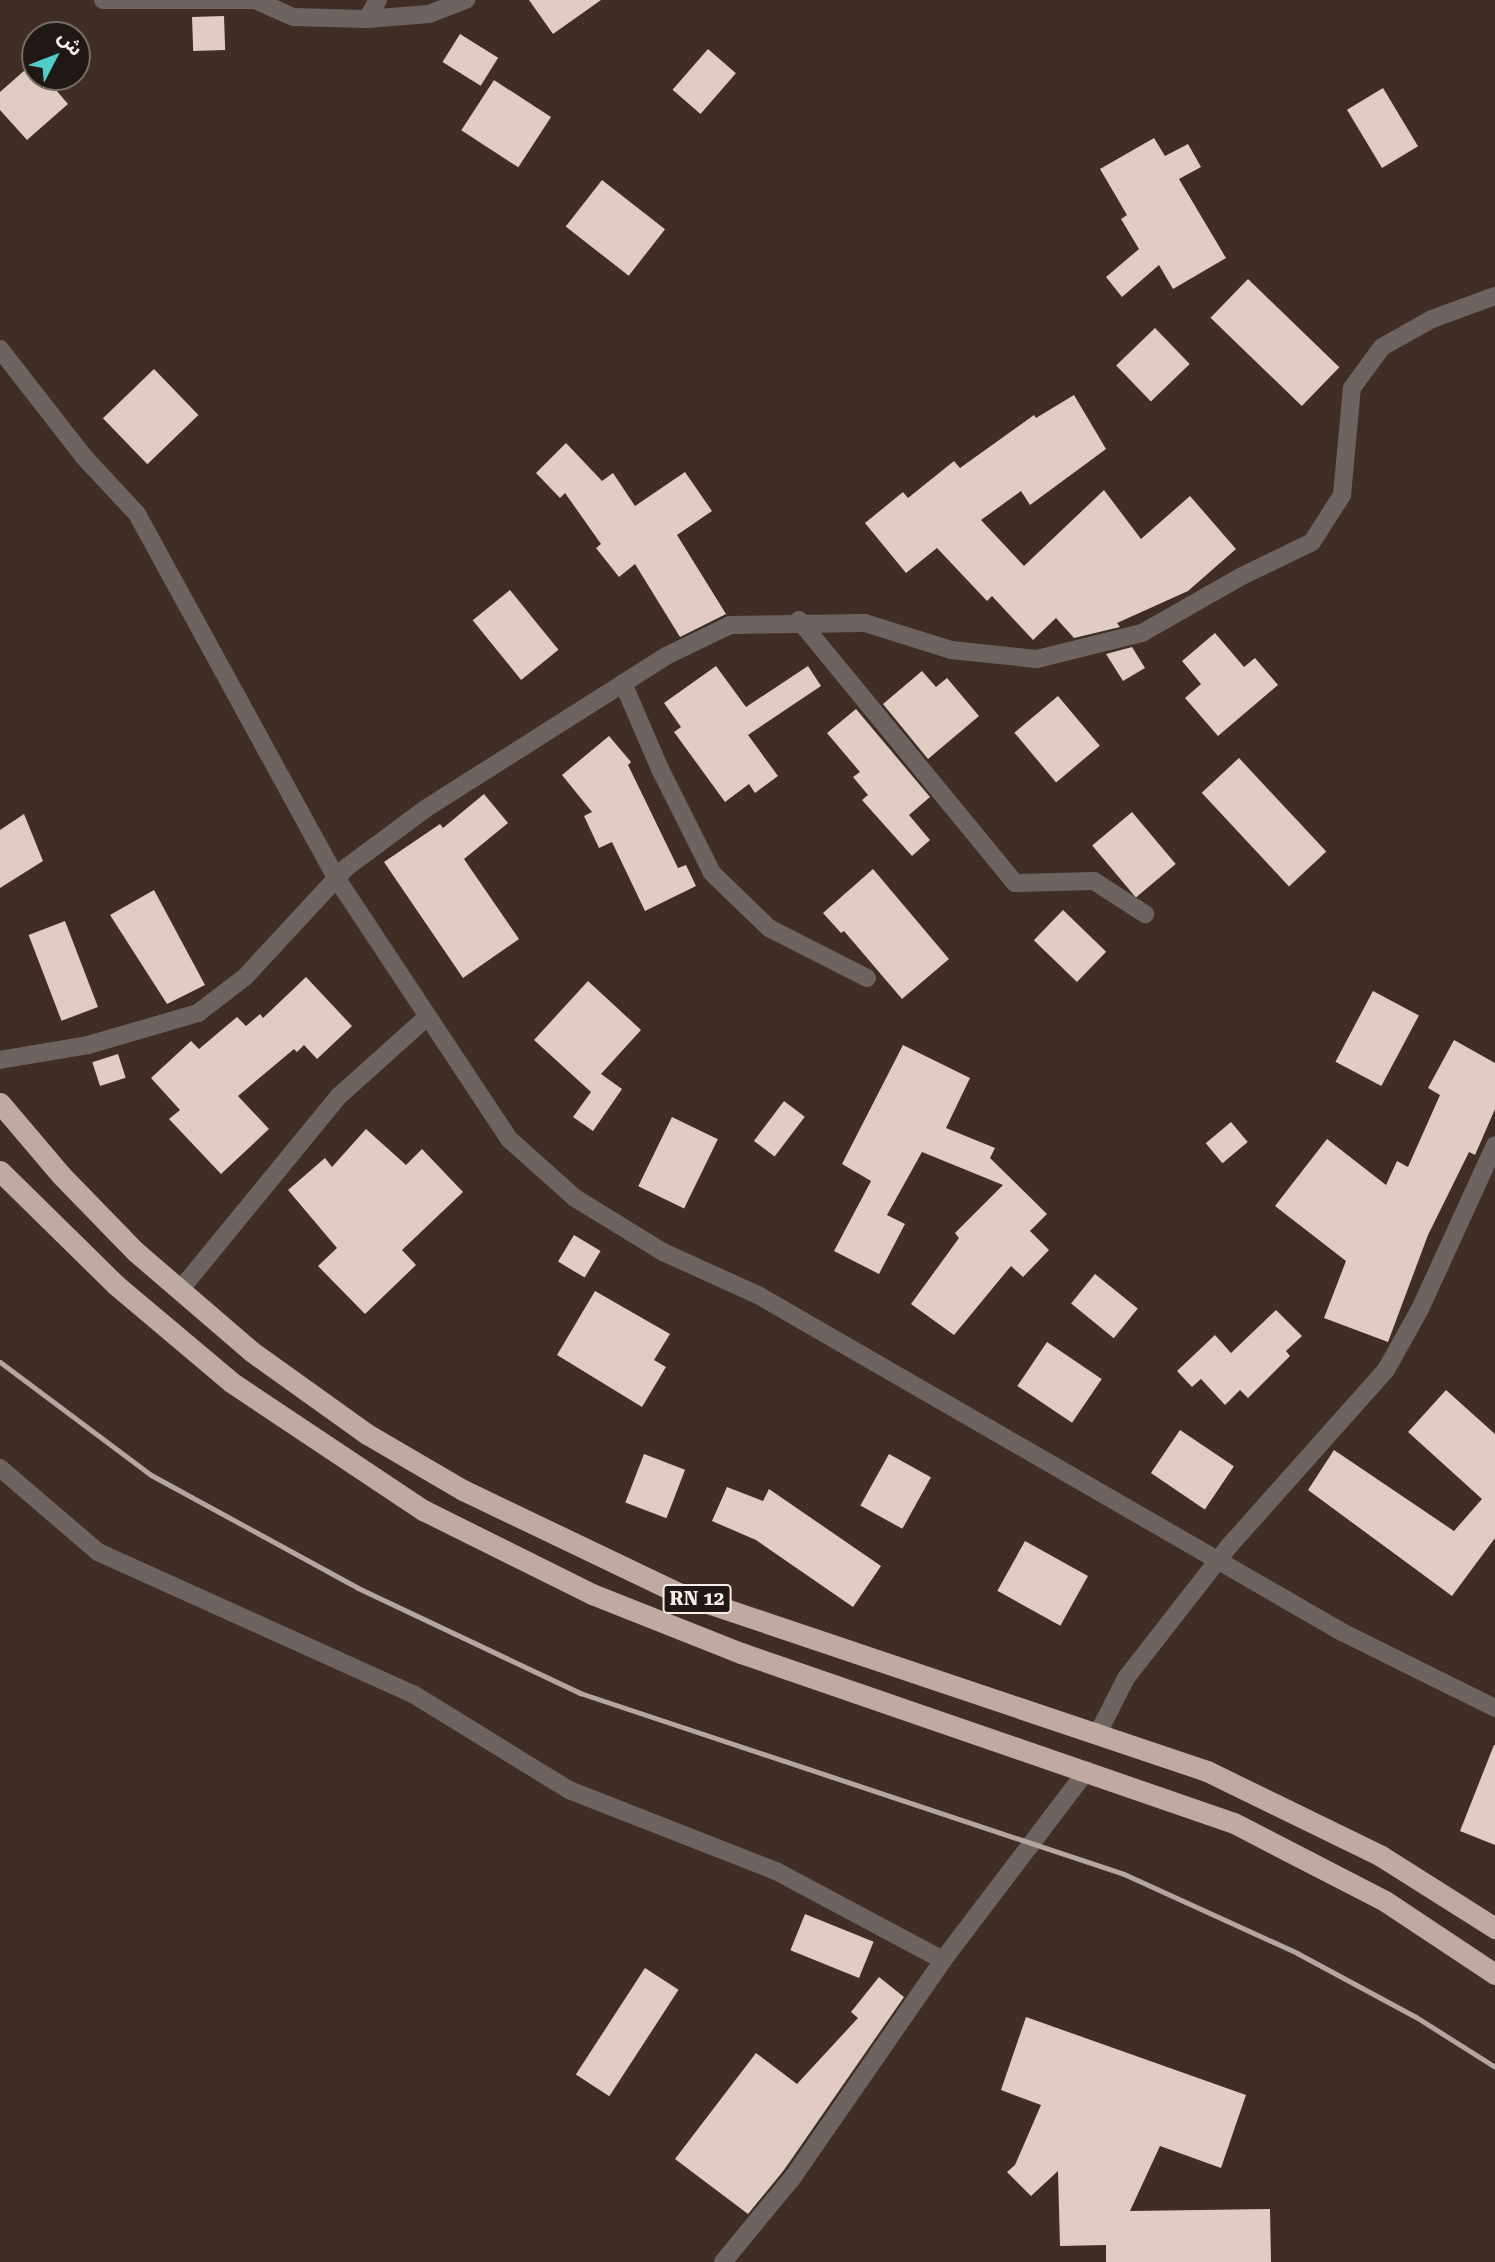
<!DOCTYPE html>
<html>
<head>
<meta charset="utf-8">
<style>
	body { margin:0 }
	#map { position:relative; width:1495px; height:2262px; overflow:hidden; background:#3f2d26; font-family:"Roboto Serif","Noto Sans Arabic",serif }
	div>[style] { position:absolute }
	.building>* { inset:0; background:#e2cbc3; transform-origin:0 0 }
	.minor>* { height:18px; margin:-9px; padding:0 9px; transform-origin:9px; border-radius:9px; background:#6d6461 }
	.highway>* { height:21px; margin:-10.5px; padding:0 10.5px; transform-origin:10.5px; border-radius:10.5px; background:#bfa9a0 }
	.rail>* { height:5px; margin:-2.5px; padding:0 2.5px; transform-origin:2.5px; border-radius:2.5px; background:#b3a5a0 }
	span { translate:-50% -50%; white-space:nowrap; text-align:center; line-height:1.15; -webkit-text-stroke:7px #201815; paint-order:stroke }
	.shield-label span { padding:2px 5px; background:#201815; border:2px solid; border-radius:5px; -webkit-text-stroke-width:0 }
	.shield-label { font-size:19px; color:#f8ece8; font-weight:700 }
	.north { position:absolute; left:21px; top:21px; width:70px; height:70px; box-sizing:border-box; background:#201815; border:2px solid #766d69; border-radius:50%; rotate:48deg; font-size:19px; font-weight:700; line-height:28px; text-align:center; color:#f8ece8 }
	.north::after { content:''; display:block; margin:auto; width:24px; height:32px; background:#53cdc9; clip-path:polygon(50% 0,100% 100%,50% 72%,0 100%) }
</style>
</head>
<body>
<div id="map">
	<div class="building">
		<i style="clip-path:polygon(529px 0,601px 0,553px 34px)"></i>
		<i style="left:224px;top:16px;width:34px;height:32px;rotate:88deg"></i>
		<i style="left:460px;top:34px;width:45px;height:33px;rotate:32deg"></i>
		<i style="left:708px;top:49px;width:37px;height:54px;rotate:41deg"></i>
		<i style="clip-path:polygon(33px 63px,35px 77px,45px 77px,68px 104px,27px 140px,0 110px,0 92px)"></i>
		<i style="left:494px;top:80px;width:68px;height:60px;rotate:33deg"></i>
		<i style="left:1383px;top:88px;width:68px;height:42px;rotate:59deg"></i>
		<i style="clip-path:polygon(1154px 138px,1165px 156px,1188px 144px,1201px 167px,1179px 179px,1226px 258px,1173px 289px,1159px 265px,1122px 297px,1106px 277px,1139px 249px,1121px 219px,1127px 215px,1100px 169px)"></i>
		<i style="left:602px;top:180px;width:80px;height:59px;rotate:38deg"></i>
		<i style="left:1248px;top:279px;width:127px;height:54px;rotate:44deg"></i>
		<i style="left:1155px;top:328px;width:50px;height:54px;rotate:46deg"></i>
		<i style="left:154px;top:369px;width:64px;height:71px;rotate:46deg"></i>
		<i style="clip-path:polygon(1074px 395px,1106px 449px,1030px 505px,1021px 491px,981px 520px,1024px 566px,1104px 490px,1141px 539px,1190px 496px,1236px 549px,1188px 591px,1117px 623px,1120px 627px,1074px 638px,1056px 618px,1033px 640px,992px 596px,987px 601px,937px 548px,906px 573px,865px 523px,903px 492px,908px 498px,954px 461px,960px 468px,1034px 415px,1036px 418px)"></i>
		<i style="clip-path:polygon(566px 443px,602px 481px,613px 473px,635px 506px,685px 472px,712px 511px,677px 535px,726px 614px,680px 637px,635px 564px,619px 577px,596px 548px,601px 544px,565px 493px,560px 498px,536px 473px)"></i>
		<i style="left:510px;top:590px;width:77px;height:48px;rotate:51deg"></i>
		<i style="clip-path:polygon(1215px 633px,1244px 667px,1255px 658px,1278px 685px,1218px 736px,1185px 698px,1201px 684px,1182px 661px)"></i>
		<i style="clip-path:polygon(1132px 647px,1145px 668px,1123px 681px,1106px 654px)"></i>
		<i style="clip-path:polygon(716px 666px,746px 707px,808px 666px,821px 686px,748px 735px,778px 776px,755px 793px,749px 784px,725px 802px,674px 732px,681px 727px,664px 703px)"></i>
		<i style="clip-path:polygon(922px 671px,936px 687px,947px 678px,979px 716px,928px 759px,883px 704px)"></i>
		<i style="left:1058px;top:696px;width:65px;height:57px;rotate:50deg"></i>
		<i style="clip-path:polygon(856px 709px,930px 797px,909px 815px,930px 840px,912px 856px,862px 800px,868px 795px,853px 777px,860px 772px,827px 733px)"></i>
		<i style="clip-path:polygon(609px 736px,631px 762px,628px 765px,678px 868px,686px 865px,696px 886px,645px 911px,612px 842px,599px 848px,584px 816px,592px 812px,562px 775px)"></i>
		<i style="left:1239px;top:758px;width:128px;height:51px;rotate:47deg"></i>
		<i style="clip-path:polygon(484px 794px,508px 823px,464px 859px,519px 939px,463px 978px,384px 862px,440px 824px,443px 828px)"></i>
		<i style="left:1132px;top:812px;width:68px;height:52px;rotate:50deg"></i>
		<i style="clip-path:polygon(24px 814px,43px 861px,0 888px,0 830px)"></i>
		<i style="clip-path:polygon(873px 869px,949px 959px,902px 999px,844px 931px,841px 933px,823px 913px)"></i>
		<i style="clip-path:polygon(154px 890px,205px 985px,167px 1004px,110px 915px)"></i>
		<i style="left:1063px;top:910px;width:60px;height:42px;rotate:44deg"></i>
		<i style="left:65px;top:921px;width:92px;height:39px;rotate:69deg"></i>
		<i style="clip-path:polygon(306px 977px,352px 1026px,317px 1059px,304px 1045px,297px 1052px,294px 1049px,238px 1096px,269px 1129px,221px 1174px,169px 1119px,180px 1110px,151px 1078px,191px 1041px,199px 1049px,237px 1017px,246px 1026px,260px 1014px,263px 1018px)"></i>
		<i style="clip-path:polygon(588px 981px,641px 1030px,601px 1074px,622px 1089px,593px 1131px,573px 1117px,591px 1092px,534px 1040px)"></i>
		<i style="left:1373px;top:991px;width:52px;height:80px;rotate:28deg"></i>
		<i style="clip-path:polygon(1454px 1040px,1495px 1063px,1495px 1109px,1475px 1155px,1469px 1152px,1428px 1235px,1388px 1342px,1324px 1318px,1346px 1261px,1275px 1206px,1327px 1139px,1386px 1185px,1397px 1161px,1408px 1167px,1440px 1095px,1428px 1088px)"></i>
		<i style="clip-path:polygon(903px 1045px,970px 1078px,946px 1128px,995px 1148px,990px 1158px,1047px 1214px,1030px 1231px,1049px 1250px,1023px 1277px,1011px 1266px,954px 1335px,911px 1304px,959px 1238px,955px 1233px,1003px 1185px,922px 1152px,887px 1215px,905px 1224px,879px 1274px,834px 1251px,871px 1181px,842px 1164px)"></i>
		<i style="left:118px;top:1054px;width:25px;height:27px;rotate:72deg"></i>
		<i style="left:784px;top:1101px;width:26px;height:50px;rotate:37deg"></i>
		<i style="left:672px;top:1117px;width:51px;height:77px;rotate:26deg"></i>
		<i style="left:1231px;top:1122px;width:26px;height:33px;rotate:50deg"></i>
		<i style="clip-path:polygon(366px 1129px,406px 1165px,422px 1149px,463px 1192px,402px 1250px,416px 1265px,365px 1314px,318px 1266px,337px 1248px,288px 1190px,325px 1158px,332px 1167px)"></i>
		<i style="left:574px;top:1235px;width:31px;height:31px;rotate:31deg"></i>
		<i style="left:1095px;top:1274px;width:55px;height:38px;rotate:39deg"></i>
		<i style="clip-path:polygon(595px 1291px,670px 1334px,654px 1360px,666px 1367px,642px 1407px,557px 1355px)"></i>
		<i style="clip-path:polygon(1276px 1310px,1302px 1336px,1286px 1351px,1290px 1356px,1248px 1398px,1240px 1390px,1225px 1405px,1201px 1379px,1192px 1387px,1177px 1371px,1215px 1335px,1231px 1353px)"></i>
		<i style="left:1047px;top:1342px;width:66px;height:53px;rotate:34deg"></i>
		<i style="clip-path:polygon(1446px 1390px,1495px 1434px,1495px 1538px,1452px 1596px,1308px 1490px,1334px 1450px,1454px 1531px,1482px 1499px,1408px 1432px)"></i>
		<i style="left:1180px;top:1430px;width:65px;height:52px;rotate:34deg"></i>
		<i style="left:644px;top:1454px;width:44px;height:52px;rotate:21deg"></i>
		<i style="left:889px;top:1454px;width:48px;height:59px;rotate:29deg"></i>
		<i style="clip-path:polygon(727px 1487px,763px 1501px,769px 1489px,881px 1566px,853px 1607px,756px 1540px,712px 1521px)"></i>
		<i style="left:1025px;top:1541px;width:72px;height:57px;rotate:29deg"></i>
		<i style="clip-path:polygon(1494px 1745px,1495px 1745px,1495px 1845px,1460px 1831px)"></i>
		<i style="left:805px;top:1914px;width:74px;height:39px;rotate:22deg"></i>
		<i style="left:645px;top:1968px;width:40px;height:127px;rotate:33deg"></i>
		<i style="clip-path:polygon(879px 1977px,904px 1997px,784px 2170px,748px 2214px,675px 2159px,756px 2053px,797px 2084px,858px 2018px,851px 2012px)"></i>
		<i style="clip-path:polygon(1026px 2017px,1246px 2095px,1221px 2168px,1160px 2146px,1130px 2211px,1270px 2209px,1271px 2262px,1106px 2262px,1106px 2245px,1060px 2246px,1058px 2171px,1031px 2196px,1007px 2172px,1015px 2165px,1041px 2105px,1001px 2090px)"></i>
	</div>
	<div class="minor">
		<i style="left:103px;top:0;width:152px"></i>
		<i style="left:255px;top:0;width:42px;rotate:24.1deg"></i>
		<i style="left:293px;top:17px;width:74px;rotate:1.5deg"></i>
		<i style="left:367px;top:19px;width:22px;rotate:-60deg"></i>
		<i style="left:367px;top:19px;width:62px;rotate:-4.6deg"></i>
		<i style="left:429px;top:14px;width:40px;rotate:-21deg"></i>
		<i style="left:0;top:349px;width:138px;rotate:52.1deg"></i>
		<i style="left:85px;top:458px;width:76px;rotate:47.1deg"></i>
		<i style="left:137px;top:514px;width:416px;rotate:61.3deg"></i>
		<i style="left:337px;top:879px;width:312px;rotate:56.5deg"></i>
		<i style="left:509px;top:1139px;width:89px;rotate:41.8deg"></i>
		<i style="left:575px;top:1198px;width:103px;rotate:31.5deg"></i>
		<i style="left:663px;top:1252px;width:104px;rotate:24.4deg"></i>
		<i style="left:758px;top:1295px;width:674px;rotate:29.99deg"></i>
		<i style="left:1342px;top:1632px;width:171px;rotate:26.4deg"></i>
		<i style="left:799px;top:620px;width:340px;rotate:50.6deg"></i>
		<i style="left:1015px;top:883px;width:79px;rotate:-1.5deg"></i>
		<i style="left:1094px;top:881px;width:61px;rotate:32.9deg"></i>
		<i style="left:623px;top:683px;width:94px;rotate:66.7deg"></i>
		<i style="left:660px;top:769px;width:116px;rotate:63.4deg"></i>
		<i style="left:712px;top:873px;width:79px;rotate:44deg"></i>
		<i style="left:769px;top:928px;width:110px;rotate:27deg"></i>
		<i style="left:0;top:1060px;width:89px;rotate:-9.7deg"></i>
		<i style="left:88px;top:1045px;width:115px;rotate:-16.2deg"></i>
		<i style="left:198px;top:1013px;width:59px;rotate:-37.5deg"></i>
		<i style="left:245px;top:977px;width:150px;rotate:-47.2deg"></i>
		<i style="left:347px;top:867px;width:97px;rotate:-36.6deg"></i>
		<i style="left:425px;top:809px;width:285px;rotate:-32.4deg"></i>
		<i style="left:666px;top:656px;width:71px;rotate:-25.8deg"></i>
		<i style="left:730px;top:625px;width:135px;rotate:-0.8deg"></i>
		<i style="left:865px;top:623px;width:90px;rotate:17.4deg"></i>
		<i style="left:951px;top:650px;width:86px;rotate:6deg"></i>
		<i style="left:1037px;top:659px;width:108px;rotate:-13.9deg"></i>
		<i style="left:1142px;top:633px;width:113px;rotate:-29.7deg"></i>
		<i style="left:1240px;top:577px;width:80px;rotate:-25.9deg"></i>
		<i style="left:1312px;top:542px;width:56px;rotate:-57.4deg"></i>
		<i style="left:1342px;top:495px;width:107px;rotate:-84.7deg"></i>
		<i style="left:1352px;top:388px;width:51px;rotate:-53.8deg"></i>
		<i style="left:1382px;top:347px;width:57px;rotate:-29.2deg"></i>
		<i style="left:1432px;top:319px;width:67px;rotate:-20.1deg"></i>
		<i style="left:180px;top:1290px;width:251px;rotate:-50.7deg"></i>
		<i style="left:339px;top:1096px;width:117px;rotate:-41.9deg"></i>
		<i style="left:0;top:1468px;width:129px;rotate:40.6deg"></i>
		<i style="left:98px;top:1552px;width:346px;rotate:24.3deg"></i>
		<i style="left:413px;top:1694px;width:183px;rotate:31.6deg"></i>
		<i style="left:569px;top:1790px;width:222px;rotate:21.4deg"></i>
		<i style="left:776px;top:1871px;width:189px;rotate:28.1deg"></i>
		<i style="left:1098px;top:1733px;width:62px;rotate:-63deg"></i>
		<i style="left:1126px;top:1678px;width:169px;rotate:-52deg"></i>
		<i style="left:1230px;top:1545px;width:234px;rotate:-48.3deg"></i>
		<i style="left:1386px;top:1370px;width:70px;rotate:-60.9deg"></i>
		<i style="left:1420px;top:1309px;width:180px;rotate:-65.4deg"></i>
		<i style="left:723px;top:2262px;width:110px;rotate:-50.5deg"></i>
		<i style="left:793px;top:2177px;width:264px;rotate:-55.3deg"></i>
		<i style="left:943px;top:1960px;width:238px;rotate:-52.8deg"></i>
	</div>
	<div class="highway">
		<i style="left:0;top:1103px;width:94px;rotate:49.7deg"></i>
		<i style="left:61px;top:1175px;width:107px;rotate:45.8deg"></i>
		<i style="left:136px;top:1252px;width:152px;rotate:40.7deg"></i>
		<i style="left:251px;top:1351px;width:143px;rotate:35.6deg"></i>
		<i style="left:367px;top:1434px;width:111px;rotate:30.3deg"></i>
		<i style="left:463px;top:1490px;width:238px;rotate:25.6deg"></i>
		<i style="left:678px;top:1593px;width:558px;rotate:18.6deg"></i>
		<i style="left:1207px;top:1771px;width:194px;rotate:26deg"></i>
		<i style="left:1381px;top:1856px;width:135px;rotate:32.3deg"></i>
		<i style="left:0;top:1171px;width:163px;rotate:44.5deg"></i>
		<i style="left:116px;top:1285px;width:150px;rotate:40.1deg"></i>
		<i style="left:231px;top:1382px;width:231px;rotate:33.7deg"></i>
		<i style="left:423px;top:1510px;width:189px;rotate:26.4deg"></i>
		<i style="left:592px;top:1594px;width:160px;rotate:21.6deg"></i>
		<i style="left:741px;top:1653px;width:521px;rotate:19.03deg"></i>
		<i style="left:1234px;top:1823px;width:170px;rotate:27.3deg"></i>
		<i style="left:1385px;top:1901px;width:132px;rotate:33.6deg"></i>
	</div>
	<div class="rail">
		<i style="left:0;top:1362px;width:189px;rotate:36.8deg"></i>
		<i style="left:151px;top:1475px;width:236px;rotate:28.6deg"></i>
		<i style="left:358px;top:1588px;width:246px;rotate:25.3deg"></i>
		<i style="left:580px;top:1693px;width:573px;rotate:18.4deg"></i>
		<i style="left:1124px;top:1874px;width:190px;rotate:24.5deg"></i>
		<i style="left:1297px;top:1953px;width:135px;rotate:28.3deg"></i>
		<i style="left:1416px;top:2017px;width:93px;rotate:32.3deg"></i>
	</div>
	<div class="shield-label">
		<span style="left:697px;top:1599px">RN 12</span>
	</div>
	<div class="north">ش</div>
</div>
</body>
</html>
